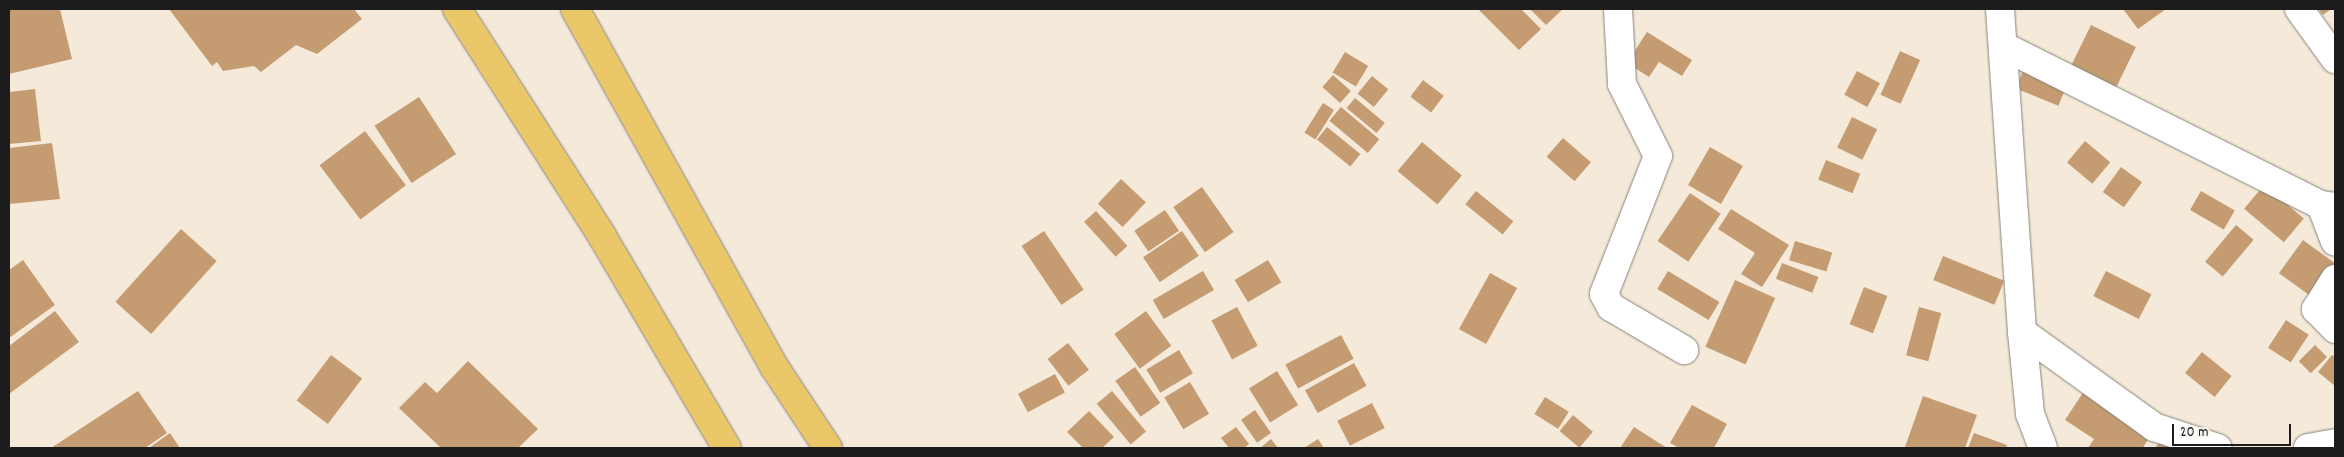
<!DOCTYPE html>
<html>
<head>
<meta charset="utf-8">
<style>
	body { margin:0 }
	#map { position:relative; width:2344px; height:457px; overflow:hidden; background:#f5eada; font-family:Dekko,sans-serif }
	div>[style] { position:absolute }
	.building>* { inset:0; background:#c59c72; transform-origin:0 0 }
	.roads { filter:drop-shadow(0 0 1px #88837b) drop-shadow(0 0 1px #88837b) }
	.street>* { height:28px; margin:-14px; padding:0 14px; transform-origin:14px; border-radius:14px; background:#fff }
	.primary>* { height:28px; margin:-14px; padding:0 14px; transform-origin:14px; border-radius:14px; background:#eac769 }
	span { translate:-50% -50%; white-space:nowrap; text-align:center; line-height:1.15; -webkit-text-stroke:4px #f6f6f2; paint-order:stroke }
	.frame { position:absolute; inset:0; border:10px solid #1c1c1c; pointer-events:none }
	.scale { position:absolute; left:2172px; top:424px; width:119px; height:22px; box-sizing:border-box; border:2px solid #1c1c1c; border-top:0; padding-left:6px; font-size:15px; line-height:18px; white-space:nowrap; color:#1c1c1c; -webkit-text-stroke:4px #f6f6f2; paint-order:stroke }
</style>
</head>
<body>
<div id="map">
	<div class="building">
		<i style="clip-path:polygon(9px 9px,60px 9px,72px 59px,9px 74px)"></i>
		<i style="clip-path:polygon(169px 9px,354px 9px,362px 19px,317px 54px,296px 45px,261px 72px,254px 66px,223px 71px,217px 62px,212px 66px)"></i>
		<i style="clip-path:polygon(1478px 9px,1521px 9px,1541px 29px,1519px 50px)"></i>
		<i style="clip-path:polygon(1530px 9px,1563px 9px,1546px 25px)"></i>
		<i style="clip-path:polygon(2123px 9px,2166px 9px,2138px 29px)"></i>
		<i style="clip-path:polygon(2318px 9px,2331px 9px,2323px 15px)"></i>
		<i style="left:2091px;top:25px;width:50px;height:50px;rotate:26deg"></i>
		<i style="clip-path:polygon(1647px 32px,1692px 60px,1682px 76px,1659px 62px,1649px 77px,1627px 63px)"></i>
		<i style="left:1900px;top:51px;width:22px;height:48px;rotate:24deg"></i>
		<i style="left:1345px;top:52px;width:27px;height:24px;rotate:31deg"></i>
		<i style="left:2024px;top:68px;width:46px;height:22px;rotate:22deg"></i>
		<i style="left:1857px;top:71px;width:26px;height:27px;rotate:28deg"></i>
		<i style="left:1333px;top:75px;width:24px;height:16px;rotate:42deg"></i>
		<i style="left:1372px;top:76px;width:21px;height:23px;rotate:39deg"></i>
		<i style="left:1423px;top:80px;width:26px;height:21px;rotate:37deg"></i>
		<i style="clip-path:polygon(35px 89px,41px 141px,9px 144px,9px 92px)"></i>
		<i style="left:419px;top:97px;width:68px;height:53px;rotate:57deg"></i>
		<i style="left:1355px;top:98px;width:39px;height:13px;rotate:40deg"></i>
		<i style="left:1323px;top:103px;width:13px;height:35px;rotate:32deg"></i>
		<i style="left:1341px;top:107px;width:50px;height:18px;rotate:40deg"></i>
		<i style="left:1852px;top:117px;width:28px;height:34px;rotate:26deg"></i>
		<i style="left:1327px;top:127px;width:43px;height:16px;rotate:39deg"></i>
		<i style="left:365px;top:131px;width:68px;height:57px;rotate:53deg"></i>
		<i style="left:1563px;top:138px;width:37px;height:25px;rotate:41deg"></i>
		<i style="left:2085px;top:141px;width:33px;height:28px;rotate:40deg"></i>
		<i style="left:1422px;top:142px;width:52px;height:38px;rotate:40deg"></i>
		<i style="clip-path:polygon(52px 143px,60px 199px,9px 204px,9px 148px)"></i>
		<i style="left:1710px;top:147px;width:38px;height:44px;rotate:30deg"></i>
		<i style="left:1826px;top:160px;width:37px;height:21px;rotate:22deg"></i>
		<i style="left:2121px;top:167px;width:26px;height:31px;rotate:36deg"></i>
		<i style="left:1121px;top:179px;width:34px;height:34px;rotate:43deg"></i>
		<i style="left:2264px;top:185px;width:52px;height:31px;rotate:40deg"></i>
		<i style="left:1202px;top:187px;width:55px;height:35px;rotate:55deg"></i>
		<i style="left:1476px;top:191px;width:48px;height:17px;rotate:39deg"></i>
		<i style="left:2201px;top:191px;width:39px;height:22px;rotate:30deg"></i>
		<i style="left:1690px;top:193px;width:37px;height:58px;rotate:34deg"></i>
		<i style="clip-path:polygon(1731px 209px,1789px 245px,1762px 287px,1741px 274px,1755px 253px,1718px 229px)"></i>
		<i style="left:1165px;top:210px;width:25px;height:37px;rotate:56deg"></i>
		<i style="left:1096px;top:211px;width:47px;height:16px;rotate:48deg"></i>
		<i style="left:2236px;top:225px;width:23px;height:48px;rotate:40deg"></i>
		<i style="left:181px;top:229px;width:48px;height:98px;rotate:42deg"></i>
		<i style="left:1044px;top:231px;width:71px;height:27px;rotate:56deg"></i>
		<i style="left:1182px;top:231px;width:30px;height:47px;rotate:56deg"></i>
		<i style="left:2303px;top:240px;width:39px;height:41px;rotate:36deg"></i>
		<i style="left:1795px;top:241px;width:39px;height:20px;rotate:17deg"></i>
		<i style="left:1943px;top:256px;width:66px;height:26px;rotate:22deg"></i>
		<i style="clip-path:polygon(23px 260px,55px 305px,9px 338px,9px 270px)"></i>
		<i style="left:1268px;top:260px;width:26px;height:39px;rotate:59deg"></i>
		<i style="left:1782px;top:263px;width:39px;height:17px;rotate:21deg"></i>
		<i style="left:1203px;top:271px;width:22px;height:58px;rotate:60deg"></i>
		<i style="left:1668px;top:271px;width:60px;height:21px;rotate:31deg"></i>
		<i style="left:2106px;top:271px;width:51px;height:28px;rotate:27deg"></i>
		<i style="left:1490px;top:273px;width:31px;height:64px;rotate:29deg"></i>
		<i style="left:1735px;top:280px;width:44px;height:73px;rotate:24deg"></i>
		<i style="left:1864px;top:287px;width:25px;height:40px;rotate:21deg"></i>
		<i style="left:1237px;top:307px;width:44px;height:29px;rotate:62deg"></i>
		<i style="left:1919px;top:307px;width:23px;height:50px;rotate:15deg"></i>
		<i style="clip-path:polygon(55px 311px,79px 342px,9px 394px,9px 346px)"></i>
		<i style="left:1146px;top:311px;width:43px;height:39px;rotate:54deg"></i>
		<i style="left:2286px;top:320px;width:27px;height:33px;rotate:33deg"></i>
		<i style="left:1341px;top:335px;width:27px;height:63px;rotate:62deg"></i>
		<i style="left:1068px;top:343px;width:34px;height:26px;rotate:52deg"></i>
		<i style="left:2315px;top:345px;width:17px;height:23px;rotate:45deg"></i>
		<i style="left:1179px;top:350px;width:27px;height:38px;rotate:59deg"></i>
		<i style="left:2202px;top:352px;width:38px;height:27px;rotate:39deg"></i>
		<i style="left:331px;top:355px;width:39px;height:57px;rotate:37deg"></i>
		<i style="clip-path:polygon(2332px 355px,2335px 357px,2335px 386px,2318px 372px)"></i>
		<i style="clip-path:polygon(468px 361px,538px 429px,518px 448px,441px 448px,399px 408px,425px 382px,437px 393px)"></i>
		<i style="left:1354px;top:363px;width:26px;height:56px;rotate:61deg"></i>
		<i style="left:1135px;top:367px;width:44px;height:24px;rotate:55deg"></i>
		<i style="left:1277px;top:371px;width:40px;height:33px;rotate:58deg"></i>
		<i style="left:1055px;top:374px;width:21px;height:42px;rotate:62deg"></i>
		<i style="left:1190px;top:382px;width:37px;height:30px;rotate:59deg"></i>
		<i style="clip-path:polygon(138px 391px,167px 433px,145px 448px,51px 448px)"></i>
		<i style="left:1112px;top:391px;width:53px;height:20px;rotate:50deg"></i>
		<i style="clip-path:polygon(2084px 391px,2151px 434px,2143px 448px,2088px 448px,2094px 439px,2065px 420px)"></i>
		<i style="clip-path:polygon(1923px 396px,1977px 415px,1965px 448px,1905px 447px)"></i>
		<i style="left:1545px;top:397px;width:28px;height:20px;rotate:32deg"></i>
		<i style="left:1372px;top:403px;width:28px;height:39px;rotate:63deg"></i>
		<i style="clip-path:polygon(1692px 405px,1727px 424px,1714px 448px,1679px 448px,1670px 443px)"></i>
		<i style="left:1255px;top:410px;width:28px;height:17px;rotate:55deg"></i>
		<i style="clip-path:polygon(1089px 411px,1114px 437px,1102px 448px,1083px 448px,1067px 432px)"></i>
		<i style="left:1573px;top:415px;width:26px;height:21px;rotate:40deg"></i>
		<i style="clip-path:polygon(1236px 427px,1249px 444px,1244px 448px,1229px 448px,1221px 438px)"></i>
		<i style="clip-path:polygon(1634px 427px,1667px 448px,1620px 448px)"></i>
		<i style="clip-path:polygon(170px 433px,180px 448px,149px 448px)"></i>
		<i style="clip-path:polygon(1974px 433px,2007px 445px,2006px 448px,1968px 448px)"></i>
		<i style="clip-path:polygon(2166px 434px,2184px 448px,2155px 448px)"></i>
		<i style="clip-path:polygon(1271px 439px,1278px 448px,1260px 448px)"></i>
		<i style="clip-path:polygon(1318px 439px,1324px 448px,1304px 448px)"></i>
	</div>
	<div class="roads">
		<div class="street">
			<i style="left:1618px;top:9px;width:75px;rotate:86.9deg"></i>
			<i style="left:1622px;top:84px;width:80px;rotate:63.4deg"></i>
			<i style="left:1658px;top:156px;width:148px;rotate:111.4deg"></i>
			<i style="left:1604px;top:294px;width:15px;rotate:62deg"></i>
			<i style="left:1611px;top:307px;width:85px;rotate:30.5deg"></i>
			<i style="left:2000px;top:9px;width:324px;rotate:86.1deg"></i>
			<i style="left:2022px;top:332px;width:82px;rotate:84.4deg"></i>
			<i style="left:2030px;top:414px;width:36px;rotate:69deg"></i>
			<i style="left:2299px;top:9px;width:62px;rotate:54.2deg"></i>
			<i style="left:2005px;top:47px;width:353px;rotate:26.6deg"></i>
			<i style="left:2321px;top:205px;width:14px;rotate:8deg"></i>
			<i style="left:2321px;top:205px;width:39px;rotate:69deg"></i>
			<i style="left:2335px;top:279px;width:36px;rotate:122deg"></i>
			<i style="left:2316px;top:309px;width:28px;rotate:46deg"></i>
			<i style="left:2022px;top:332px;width:163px;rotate:35.7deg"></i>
			<i style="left:2154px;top:427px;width:67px;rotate:18.2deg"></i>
			<i style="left:2308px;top:448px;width:27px;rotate:-10deg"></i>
		</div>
		<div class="primary">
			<i style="left:457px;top:9px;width:269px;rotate:57.4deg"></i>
			<i style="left:602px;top:236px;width:246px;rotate:59.5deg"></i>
			<i style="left:575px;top:9px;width:411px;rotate:60.9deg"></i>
			<i style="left:775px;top:368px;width:96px;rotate:56.5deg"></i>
		</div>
	</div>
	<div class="frame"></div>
	<div class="scale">20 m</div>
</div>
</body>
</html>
